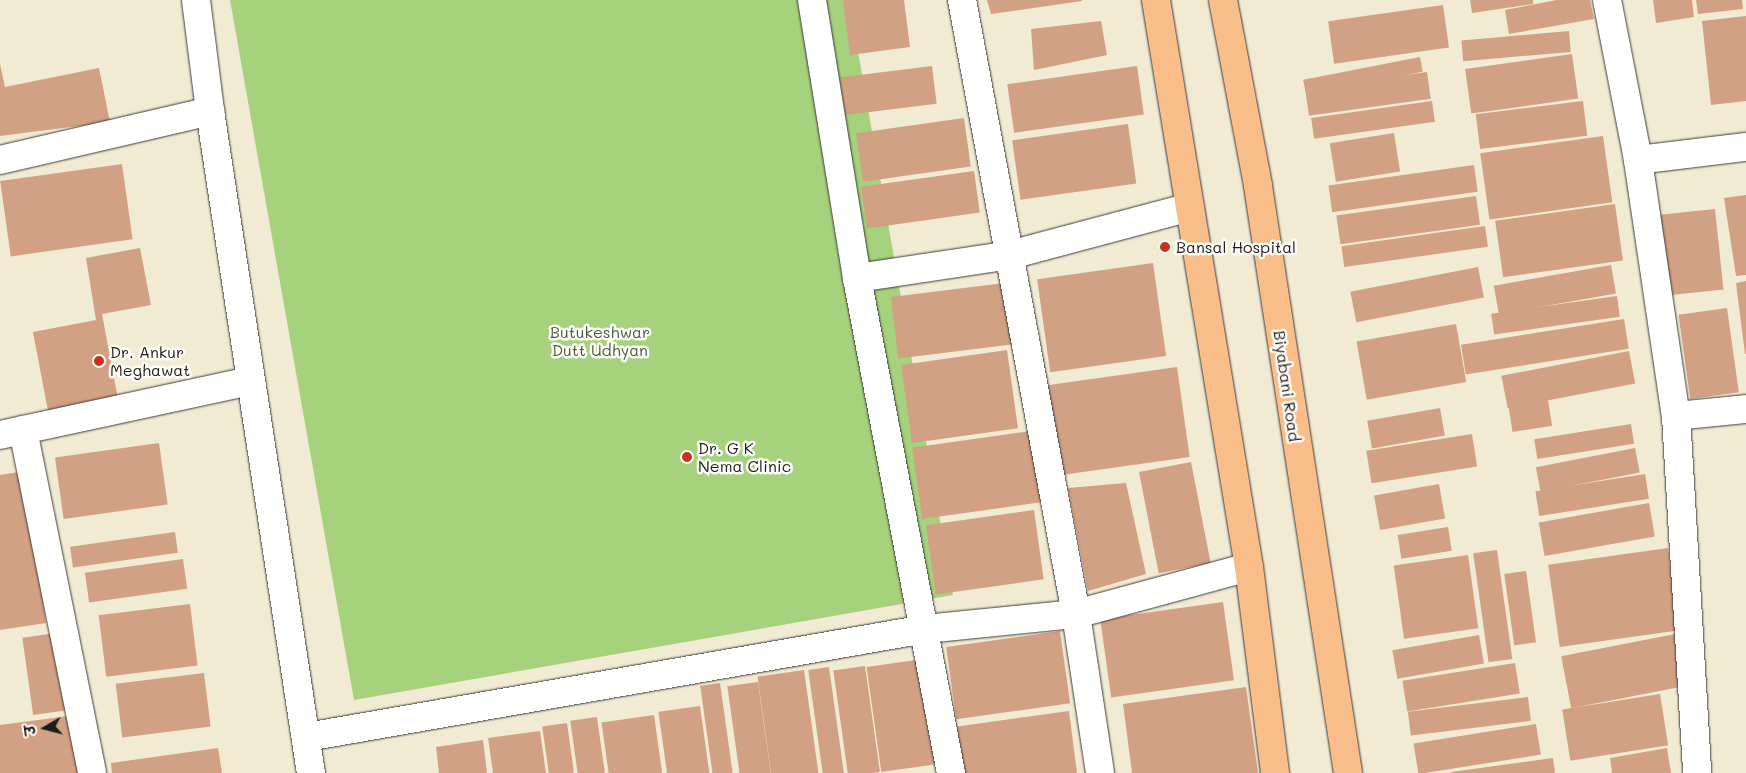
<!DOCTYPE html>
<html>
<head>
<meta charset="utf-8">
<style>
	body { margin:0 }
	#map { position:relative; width:1746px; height:773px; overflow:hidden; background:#f2ebd4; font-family:Mali,"Playpen Sans Deva",sans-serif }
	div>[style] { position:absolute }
	.green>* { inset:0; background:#a6d17d }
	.building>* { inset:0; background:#d2a184; transform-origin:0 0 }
	.roads { filter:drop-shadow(0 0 1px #3c3b38) drop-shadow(0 0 1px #3c3b38) }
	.minor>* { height:28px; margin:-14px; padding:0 14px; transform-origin:14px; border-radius:14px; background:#fff }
	.major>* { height:28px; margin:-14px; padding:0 14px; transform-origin:14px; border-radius:14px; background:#f8bd89 }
	.dots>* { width:14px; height:14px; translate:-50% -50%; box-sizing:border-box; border:2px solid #fdfcf7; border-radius:50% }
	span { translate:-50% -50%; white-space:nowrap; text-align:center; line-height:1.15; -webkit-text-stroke:5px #fdfcf7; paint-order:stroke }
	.poi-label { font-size:16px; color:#1c1c1c }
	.left { translate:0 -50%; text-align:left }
	.park-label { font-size:16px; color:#4c5b3e }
	.street-label { font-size:16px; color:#1c1c1c }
	.north { position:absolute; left:20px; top:703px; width:50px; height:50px; -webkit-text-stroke:4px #fdfcf7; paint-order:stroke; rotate:262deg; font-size:14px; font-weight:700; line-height:20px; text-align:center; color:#1c1c1c }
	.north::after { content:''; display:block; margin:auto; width:18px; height:22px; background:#1c1c1c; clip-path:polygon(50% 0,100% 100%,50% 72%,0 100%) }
</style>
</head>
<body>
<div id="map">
	<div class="green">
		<i style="clip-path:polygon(230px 0,849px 0,953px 595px,354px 700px)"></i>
	</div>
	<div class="building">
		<i style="clip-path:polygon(843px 0,904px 0,910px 47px,850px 55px)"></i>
		<i style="clip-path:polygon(987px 0,1082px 0,1082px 1px,991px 14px)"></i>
		<i style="clip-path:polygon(1470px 0,1533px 0,1533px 4px,1472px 13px)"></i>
		<i style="clip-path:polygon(1557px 0,1590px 0,1594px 19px,1509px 34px,1505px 10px)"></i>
		<i style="clip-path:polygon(1653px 0,1692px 0,1694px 17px,1656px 23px)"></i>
		<i style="clip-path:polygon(1696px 0,1742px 0,1743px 9px,1698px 14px)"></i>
		<i style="left:1443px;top:5px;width:43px;height:116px;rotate:82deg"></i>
		<i style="clip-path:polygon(1746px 16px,1746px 101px,1711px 105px,1702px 21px)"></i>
		<i style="clip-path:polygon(1101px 21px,1107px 55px,1034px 70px,1031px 29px)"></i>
		<i style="left:1569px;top:31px;width:21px;height:108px;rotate:85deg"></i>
		<i style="left:1572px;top:54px;width:45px;height:108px;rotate:82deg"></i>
		<i style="left:1420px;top:57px;width:15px;height:119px;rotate:79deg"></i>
		<i style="clip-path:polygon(0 64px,5px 87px,99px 68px,110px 122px,0 136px)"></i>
		<i style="left:932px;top:66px;width:38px;height:96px;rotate:83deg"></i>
		<i style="left:1137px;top:66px;width:49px;height:131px;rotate:82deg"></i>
		<i style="left:1427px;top:72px;width:27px;height:123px;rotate:82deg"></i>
		<i style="left:1432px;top:101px;width:21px;height:122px;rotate:82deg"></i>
		<i style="left:1583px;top:101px;width:35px;height:108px;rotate:83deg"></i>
		<i style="left:964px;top:118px;width:49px;height:109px;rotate:82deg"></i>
		<i style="left:1128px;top:124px;width:60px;height:117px;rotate:82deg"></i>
		<i style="left:1394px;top:133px;width:39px;height:65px;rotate:81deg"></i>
		<i style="left:1603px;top:136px;width:67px;height:124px;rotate:82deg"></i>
		<i style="left:122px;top:164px;width:76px;height:123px;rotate:82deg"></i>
		<i style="left:1474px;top:165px;width:27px;height:147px;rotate:82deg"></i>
		<i style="left:974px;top:171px;width:42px;height:114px;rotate:82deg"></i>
		<i style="clip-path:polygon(1746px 195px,1746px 275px,1736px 276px,1724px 198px)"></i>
		<i style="left:1476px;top:196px;width:29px;height:141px;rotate:82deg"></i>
		<i style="left:1615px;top:204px;width:57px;height:121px;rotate:82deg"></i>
		<i style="left:1715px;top:209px;width:81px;height:58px;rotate:84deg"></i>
		<i style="left:1485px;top:226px;width:21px;height:145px;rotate:82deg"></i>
		<i style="clip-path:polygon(140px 248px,151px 305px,102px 314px,118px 399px,48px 411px,33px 332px,96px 320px,86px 258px)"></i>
		<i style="left:1153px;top:263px;width:94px;height:117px;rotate:82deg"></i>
		<i style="left:1611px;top:265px;width:29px;height:119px;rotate:80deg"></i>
		<i style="left:1478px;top:267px;width:31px;height:130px;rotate:79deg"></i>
		<i style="clip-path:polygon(1746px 281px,1746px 354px,1745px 354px,1736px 283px)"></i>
		<i style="left:1004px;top:283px;width:62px;height:114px;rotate:83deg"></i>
		<i style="left:1617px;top:296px;width:21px;height:127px;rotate:82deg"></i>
		<i style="left:1727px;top:308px;width:85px;height:49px;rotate:82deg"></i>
		<i style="left:1624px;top:319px;width:30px;height:165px;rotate:81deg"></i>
		<i style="left:1456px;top:324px;width:59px;height:101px;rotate:80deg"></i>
		<i style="left:1007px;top:350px;width:79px;height:107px;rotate:82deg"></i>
		<i style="left:1629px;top:351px;width:33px;height:130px;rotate:79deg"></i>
		<i style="left:1177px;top:367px;width:91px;height:133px;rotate:82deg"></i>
		<i style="left:1548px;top:400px;width:26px;height:40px;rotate:81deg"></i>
		<i style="left:1440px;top:408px;width:28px;height:74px;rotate:80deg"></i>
		<i style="left:1631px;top:424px;width:20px;height:98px;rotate:81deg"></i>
		<i style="left:1031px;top:431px;width:72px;height:120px;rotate:82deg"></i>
		<i style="left:1472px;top:434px;width:33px;height:107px;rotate:81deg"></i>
		<i style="left:159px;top:443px;width:62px;height:105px;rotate:82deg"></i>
		<i style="left:1635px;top:448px;width:25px;height:101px;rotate:79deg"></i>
		<i style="left:1191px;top:462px;width:103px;height:53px;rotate:79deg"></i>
		<i style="clip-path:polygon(25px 471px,46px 623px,0 630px,0 475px)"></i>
		<i style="left:1645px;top:474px;width:25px;height:111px;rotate:81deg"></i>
		<i style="clip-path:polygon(1126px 483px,1146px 574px,1088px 591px,1068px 488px)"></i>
		<i style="left:1439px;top:484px;width:35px;height:66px;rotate:80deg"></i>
		<i style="left:1649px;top:503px;width:34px;height:112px;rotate:80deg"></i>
		<i style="left:1034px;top:510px;width:70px;height:109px;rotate:82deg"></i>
		<i style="left:1448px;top:527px;width:24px;height:51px;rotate:81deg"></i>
		<i style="left:175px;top:532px;width:21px;height:106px;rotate:82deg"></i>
		<i style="left:1668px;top:548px;width:83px;height:121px;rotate:82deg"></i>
		<i style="left:1497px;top:550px;width:110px;height:24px;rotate:82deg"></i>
		<i style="left:1468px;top:555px;width:74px;height:75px;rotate:82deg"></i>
		<i style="left:183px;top:559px;width:30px;height:99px;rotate:82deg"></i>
		<i style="left:1526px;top:571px;width:72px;height:22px;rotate:82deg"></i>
		<i style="left:1223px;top:602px;width:79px;height:124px;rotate:82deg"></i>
		<i style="left:190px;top:604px;width:62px;height:92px;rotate:83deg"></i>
		<i style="left:1060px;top:631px;width:73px;height:115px;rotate:82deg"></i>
		<i style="left:56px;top:633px;width:78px;height:34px;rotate:82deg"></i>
		<i style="left:1675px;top:634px;width:53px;height:116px;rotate:79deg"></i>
		<i style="left:1479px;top:635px;width:29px;height:88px;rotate:80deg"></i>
		<i style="left:923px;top:659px;width:106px;height:57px;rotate:82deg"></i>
		<i style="left:1515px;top:663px;width:31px;height:114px;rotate:81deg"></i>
		<i style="left:865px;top:666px;width:107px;height:32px;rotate:82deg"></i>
		<i style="left:829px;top:667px;width:107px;height:21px;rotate:82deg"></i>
		<i style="left:804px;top:670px;width:104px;height:47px;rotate:82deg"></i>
		<i style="left:204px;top:673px;width:54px;height:89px;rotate:83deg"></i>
		<i style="left:758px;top:682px;width:92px;height:31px;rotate:82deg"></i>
		<i style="left:720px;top:683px;width:91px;height:20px;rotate:82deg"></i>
		<i style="clip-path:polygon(1246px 687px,1258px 773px,1132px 773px,1123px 704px)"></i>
		<i style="left:1660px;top:694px;width:52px;height:99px;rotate:81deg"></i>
		<i style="left:1528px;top:697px;width:24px;height:121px;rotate:83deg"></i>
		<i style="left:700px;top:706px;width:68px;height:42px;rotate:82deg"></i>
		<i style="clip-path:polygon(1069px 711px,1077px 773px,961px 773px,954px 727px)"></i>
		<i style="clip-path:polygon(76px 715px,84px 773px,0 773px,0 725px)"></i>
		<i style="left:654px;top:715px;width:59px;height:53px;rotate:82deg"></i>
		<i style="left:597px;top:717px;width:57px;height:27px;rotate:82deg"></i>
		<i style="left:567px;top:723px;width:50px;height:25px;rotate:82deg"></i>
		<i style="left:1536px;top:724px;width:31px;height:124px;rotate:81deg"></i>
		<i style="clip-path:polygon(540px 731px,546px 773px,493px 773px,488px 738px)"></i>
		<i style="clip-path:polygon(483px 740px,487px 773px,439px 773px,436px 747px)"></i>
		<i style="clip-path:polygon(218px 748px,222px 773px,112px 773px,111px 763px)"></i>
		<i style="clip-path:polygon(1667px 748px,1671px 773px,1612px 773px,1610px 758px)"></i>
		<i style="clip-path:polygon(1553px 758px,1555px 773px,1451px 773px,1451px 772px)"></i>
	</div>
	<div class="roads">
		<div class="minor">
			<i style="left:196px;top:0;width:112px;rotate:82.8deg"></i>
			<i style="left:210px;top:111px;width:670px;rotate:81.33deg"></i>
			<i style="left:812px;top:0;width:282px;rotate:80.8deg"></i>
			<i style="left:857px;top:278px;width:504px;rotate:79.25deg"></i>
			<i style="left:962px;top:0;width:624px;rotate:79.48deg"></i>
			<i style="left:1076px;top:614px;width:161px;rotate:81.4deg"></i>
			<i style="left:1607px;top:0;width:163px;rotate:79deg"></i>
			<i style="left:1638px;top:160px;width:259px;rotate:81.6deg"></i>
			<i style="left:1676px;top:416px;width:358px;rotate:86.6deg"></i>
			<i style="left:0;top:160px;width:216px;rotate:-13.1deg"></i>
			<i style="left:1638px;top:160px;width:109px;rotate:-6.9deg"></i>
			<i style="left:857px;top:278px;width:155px;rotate:-8.5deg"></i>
			<i style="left:1010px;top:255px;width:186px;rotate:-14.9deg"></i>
			<i style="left:1676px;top:416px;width:70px;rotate:-5.7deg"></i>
			<i style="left:23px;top:430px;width:350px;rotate:78.6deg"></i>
			<i style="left:0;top:435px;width:256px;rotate:-12.2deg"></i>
			<i style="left:307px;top:737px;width:627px;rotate:-9.91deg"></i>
			<i style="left:925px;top:629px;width:152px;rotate:-5.7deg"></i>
			<i style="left:1076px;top:614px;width:179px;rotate:-15.2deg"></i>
		</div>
		<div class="major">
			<i style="left:1156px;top:0;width:575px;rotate:80.69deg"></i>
			<i style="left:1249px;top:567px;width:208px;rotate:82.8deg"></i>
			<i style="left:1223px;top:0;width:189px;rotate:79.3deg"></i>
			<i style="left:1258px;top:186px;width:594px;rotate:81.28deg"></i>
		</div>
	</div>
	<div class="dots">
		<i style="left:1165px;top:247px;background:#c8321e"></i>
		<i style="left:99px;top:361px;background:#c8321e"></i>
		<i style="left:687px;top:457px;background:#c8321e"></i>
	</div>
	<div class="poi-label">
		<span class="left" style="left:1176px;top:247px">Bansal Hospital</span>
		<span class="left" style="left:110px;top:361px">Dr. Ankur<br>Meghawat</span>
		<span class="left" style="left:698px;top:457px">Dr. G K<br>Nema Clinic</span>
	</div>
	<div class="park-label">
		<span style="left:600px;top:341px">Butukeshwar<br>Dutt Udhyan</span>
	</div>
	<div class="street-label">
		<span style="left:1287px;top:386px;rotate:82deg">Biyabani Road</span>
	</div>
	<div class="north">उ</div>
</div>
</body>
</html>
